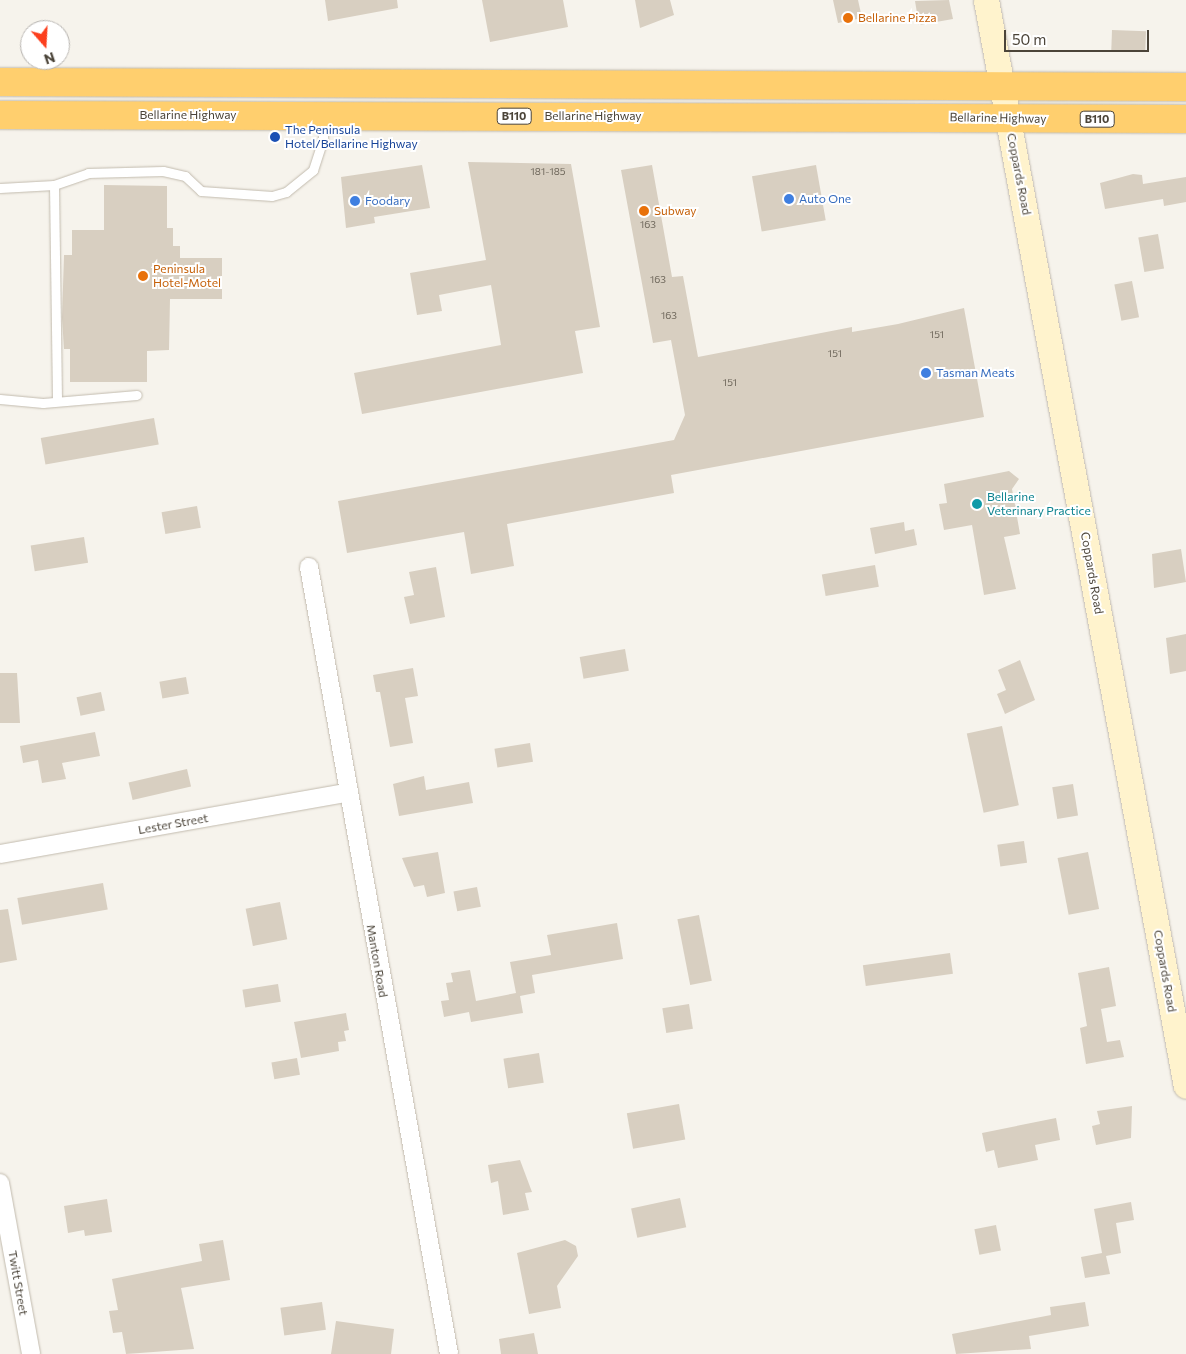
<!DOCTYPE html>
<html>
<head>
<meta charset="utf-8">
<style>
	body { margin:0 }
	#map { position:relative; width:1186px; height:1354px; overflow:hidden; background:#f6f3ec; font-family:Commissioner,sans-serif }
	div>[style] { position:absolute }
	.building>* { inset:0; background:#d8cfc1; transform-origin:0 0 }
	.roads { filter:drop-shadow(0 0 1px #c2bbae) drop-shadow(0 0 1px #c2bbae) }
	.lane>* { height:9px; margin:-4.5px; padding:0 4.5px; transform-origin:4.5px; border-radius:4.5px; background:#fff }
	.street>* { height:18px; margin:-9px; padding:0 9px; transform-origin:9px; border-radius:9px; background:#fff }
	.secondary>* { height:25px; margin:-12.5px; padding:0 12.5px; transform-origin:12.5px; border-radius:12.5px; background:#fff3cd }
	.highway>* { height:28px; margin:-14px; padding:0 14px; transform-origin:14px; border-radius:14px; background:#ffcf6e }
	.dots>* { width:14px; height:14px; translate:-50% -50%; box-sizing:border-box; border:2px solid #fff; border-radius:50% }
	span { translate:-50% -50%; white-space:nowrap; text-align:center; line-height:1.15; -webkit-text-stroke:4px #fff; paint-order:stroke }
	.number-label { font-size:10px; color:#6e675b }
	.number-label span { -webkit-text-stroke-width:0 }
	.shield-label span { padding:1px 4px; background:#fff; border:1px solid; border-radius:4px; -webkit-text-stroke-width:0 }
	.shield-label { font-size:11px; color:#4b4439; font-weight:700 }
	.food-label { font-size:12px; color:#c56008 }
	.left { translate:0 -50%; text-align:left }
	.street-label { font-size:12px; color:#4b4439 }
	.transit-label { font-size:12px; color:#164399 }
	.shop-label { font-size:12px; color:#366cbe }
	.culture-label { font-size:12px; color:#0d838f }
	.north { position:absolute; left:20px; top:20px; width:50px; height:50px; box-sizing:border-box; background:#fff; border:1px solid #b7b4b0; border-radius:50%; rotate:161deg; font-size:14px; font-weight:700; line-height:20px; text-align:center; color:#4b4439 }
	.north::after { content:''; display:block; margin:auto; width:18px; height:22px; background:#fc3f1d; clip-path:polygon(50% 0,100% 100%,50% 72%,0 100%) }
	.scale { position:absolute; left:1004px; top:30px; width:145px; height:22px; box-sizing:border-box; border:2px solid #4b4439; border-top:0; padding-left:6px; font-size:15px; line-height:18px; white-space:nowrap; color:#4b4439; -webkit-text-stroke:4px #fff; paint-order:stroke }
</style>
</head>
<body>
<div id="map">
	<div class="building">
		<i style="clip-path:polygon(325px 0,397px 0,398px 8px,328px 21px)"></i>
		<i style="clip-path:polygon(482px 0,563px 0,568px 27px,490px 42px)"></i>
		<i style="clip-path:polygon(635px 0,670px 0,674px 15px,640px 28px)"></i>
		<i style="clip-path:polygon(833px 0,858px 0,862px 18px,838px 23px)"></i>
		<i style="clip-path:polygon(949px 0,953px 19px,919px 25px,915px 1px)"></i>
		<i style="left:1112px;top:30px;width:34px;height:20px;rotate:2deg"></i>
		<i style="clip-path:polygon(468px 162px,571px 164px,600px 327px,575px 331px,583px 373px,362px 414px,354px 373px,501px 345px,491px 285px,439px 295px,442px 311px,417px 315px,410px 273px,486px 260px)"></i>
		<i style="clip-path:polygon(422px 165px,430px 208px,374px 217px,375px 223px,346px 228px,341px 177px)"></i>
		<i style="clip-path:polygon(652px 165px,672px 277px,683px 276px,698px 357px,852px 327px,852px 332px,898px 324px,964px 308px,984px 417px,671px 475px,674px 493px,507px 524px,514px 566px,471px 574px,464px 532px,347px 553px,338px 501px,674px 440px,685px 415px,671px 340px,653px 343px,621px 170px)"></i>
		<i style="left:816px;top:165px;width:56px;height:65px;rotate:80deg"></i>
		<i style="clip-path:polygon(1133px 174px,1142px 175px,1143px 184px,1186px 177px,1186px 202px,1164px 206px,1163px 199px,1105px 209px,1100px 183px)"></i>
		<i style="clip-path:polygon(104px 185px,167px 186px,167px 228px,173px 228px,173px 246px,180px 246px,180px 258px,222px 258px,222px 299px,170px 299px,169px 350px,147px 351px,147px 382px,70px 382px,70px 349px,64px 349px,62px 318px,64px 255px,72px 255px,72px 230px,104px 230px)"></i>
		<i style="left:1158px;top:234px;width:35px;height:20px;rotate:80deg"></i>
		<i style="left:1132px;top:281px;width:37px;height:18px;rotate:79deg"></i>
		<i style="left:154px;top:418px;width:27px;height:115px;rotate:80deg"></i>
		<i style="clip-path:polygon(1009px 471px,1019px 479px,1012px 489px,1015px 505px,1021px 509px,1017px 517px,1020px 534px,1004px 537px,1016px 589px,984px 595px,972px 525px,944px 530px,939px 504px,947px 503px,944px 484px)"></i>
		<i style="left:197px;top:506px;width:22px;height:36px;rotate:80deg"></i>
		<i style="clip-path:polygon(904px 522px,905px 531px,914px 529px,917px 545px,875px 554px,870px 528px)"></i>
		<i style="left:84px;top:537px;width:26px;height:54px;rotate:81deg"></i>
		<i style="clip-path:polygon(1181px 549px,1186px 582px,1154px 588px,1152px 554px)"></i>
		<i style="left:875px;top:565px;width:22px;height:54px;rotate:80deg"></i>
		<i style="clip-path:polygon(436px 567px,445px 617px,410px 624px,404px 597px,414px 595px,409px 572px)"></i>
		<i style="clip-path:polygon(1186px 634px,1186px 671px,1170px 674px,1166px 638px)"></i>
		<i style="left:625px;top:649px;width:22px;height:46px;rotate:80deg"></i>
		<i style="clip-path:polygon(1020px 660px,1035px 700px,1005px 714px,997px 694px,1006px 690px,998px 670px)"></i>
		<i style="clip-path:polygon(413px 668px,418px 696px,405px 698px,413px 743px,390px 747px,380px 692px,376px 692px,373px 675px)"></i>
		<i style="clip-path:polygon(0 673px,17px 673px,20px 723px,0 723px)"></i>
		<i style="left:186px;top:677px;width:17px;height:27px;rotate:80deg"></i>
		<i style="left:101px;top:692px;width:19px;height:25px;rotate:78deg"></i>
		<i style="left:1002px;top:726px;width:81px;height:36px;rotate:78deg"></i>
		<i style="clip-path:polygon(95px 732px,100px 756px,62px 763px,66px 779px,42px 783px,38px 760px,23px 763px,20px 746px)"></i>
		<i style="left:530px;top:743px;width:19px;height:36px;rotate:81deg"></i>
		<i style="left:187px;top:769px;width:18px;height:60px;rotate:77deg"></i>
		<i style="clip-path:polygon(424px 776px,426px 790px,469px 782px,473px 803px,399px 816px,393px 784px)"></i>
		<i style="left:1073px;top:784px;width:32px;height:21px;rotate:81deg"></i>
		<i style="left:1024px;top:841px;width:22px;height:27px;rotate:82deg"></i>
		<i style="clip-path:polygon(438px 852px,445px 893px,427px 897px,424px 885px,414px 887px,402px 858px)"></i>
		<i style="left:1088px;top:852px;width:58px;height:31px;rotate:79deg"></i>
		<i style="left:103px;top:883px;width:27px;height:87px;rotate:80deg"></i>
		<i style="left:477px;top:887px;width:20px;height:24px;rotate:79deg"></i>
		<i style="left:280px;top:902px;width:38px;height:35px;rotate:79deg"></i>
		<i style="clip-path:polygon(8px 909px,17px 960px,0 963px,0 910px)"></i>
		<i style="left:699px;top:915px;width:67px;height:22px;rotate:79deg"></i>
		<i style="clip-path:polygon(617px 923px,623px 959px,532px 975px,535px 993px,520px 996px,523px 1013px,471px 1022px,469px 1012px,444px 1017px,441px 1001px,449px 1000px,446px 983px,453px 982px,451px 973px,470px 970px,476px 1001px,516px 993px,510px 962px,551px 955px,547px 935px)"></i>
		<i style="left:950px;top:953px;width:21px;height:88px;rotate:82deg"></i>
		<i style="clip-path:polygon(1109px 967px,1116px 1006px,1101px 1009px,1107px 1042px,1120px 1040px,1124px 1057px,1086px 1064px,1080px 1028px,1087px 1026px,1078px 973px)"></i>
		<i style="left:278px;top:984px;width:18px;height:36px;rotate:81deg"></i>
		<i style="left:689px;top:1004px;width:25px;height:27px;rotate:81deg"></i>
		<i style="clip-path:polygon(346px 1013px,349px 1030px,344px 1031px,346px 1041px,338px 1042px,339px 1051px,301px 1058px,294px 1022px)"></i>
		<i style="left:539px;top:1053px;width:30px;height:36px;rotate:81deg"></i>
		<i style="left:297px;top:1058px;width:17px;height:26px;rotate:80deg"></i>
		<i style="left:679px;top:1104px;width:36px;height:53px;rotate:80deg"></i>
		<i style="clip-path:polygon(1132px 1106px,1131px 1138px,1096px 1145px,1092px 1126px,1100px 1124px,1097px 1111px)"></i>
		<i style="clip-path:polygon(1056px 1118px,1060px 1140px,1035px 1145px,1038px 1160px,998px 1168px,994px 1150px,986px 1152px,982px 1133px)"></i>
		<i style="clip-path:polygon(520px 1160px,532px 1192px,525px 1193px,529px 1210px,503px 1215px,498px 1181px,491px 1183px,488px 1165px)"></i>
		<i style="left:680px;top:1198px;width:30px;height:50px;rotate:78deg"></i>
		<i style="clip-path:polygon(107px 1199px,112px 1232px,85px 1236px,84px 1230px,68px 1233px,64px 1206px)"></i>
		<i style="clip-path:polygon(1131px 1202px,1134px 1220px,1116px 1223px,1121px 1253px,1106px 1256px,1110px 1274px,1085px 1278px,1081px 1257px,1102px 1253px,1094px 1209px)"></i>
		<i style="left:996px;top:1225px;width:26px;height:22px;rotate:79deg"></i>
		<i style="clip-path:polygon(223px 1240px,230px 1280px,181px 1288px,194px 1349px,126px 1354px,122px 1332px,113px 1333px,109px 1311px,118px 1310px,112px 1279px,202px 1261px,199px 1244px)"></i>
		<i style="clip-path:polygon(565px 1240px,576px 1246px,578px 1256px,557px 1286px,561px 1308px,529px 1314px,517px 1253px)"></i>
		<i style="left:322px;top:1302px;width:28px;height:42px;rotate:82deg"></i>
		<i style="clip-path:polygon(1085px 1302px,1089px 1326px,1029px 1336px,1031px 1349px,956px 1354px,952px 1334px,1051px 1315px,1050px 1307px)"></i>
		<i style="clip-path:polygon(336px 1321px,394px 1329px,391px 1354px,331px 1354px)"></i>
		<i style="clip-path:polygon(534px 1333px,538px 1354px,501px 1354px,499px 1339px)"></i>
	</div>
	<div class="roads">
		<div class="lane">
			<i style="left:54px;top:185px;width:216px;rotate:89.2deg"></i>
			<i style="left:0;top:188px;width:54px;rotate:-3.2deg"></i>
			<i style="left:54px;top:185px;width:36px;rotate:-19deg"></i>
			<i style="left:88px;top:173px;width:75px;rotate:-1.5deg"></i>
			<i style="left:163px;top:171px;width:23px;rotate:13deg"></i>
			<i style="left:185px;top:176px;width:22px;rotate:43deg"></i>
			<i style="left:201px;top:191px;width:71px;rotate:4deg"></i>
			<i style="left:272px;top:196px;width:15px;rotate:-16deg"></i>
			<i style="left:286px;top:192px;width:35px;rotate:-39deg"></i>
			<i style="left:313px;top:170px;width:33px;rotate:-72deg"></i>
			<i style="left:323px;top:139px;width:21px;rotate:-90deg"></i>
			<i style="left:0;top:399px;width:43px;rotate:5.3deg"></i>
			<i style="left:43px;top:403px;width:94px;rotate:-4.9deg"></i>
		</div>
		<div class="street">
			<i style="left:309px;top:567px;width:799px;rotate:79.91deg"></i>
			<i style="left:0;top:854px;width:351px;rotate:-10deg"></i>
			<i style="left:0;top:1183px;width:174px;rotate:79.7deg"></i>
		</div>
		<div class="secondary">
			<i style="left:986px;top:0;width:1104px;rotate:79.57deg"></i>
		</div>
		<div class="highway">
			<i style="left:0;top:82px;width:1186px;rotate:0.24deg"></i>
			<i style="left:0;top:115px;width:1186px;rotate:0.19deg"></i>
		</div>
	</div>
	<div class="dots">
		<i style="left:848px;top:18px;background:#e8710a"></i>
		<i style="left:275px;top:137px;background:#1a4fb4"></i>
		<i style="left:789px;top:199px;background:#3f7fe0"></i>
		<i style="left:355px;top:201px;background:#3f7fe0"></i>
		<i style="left:644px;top:211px;background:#e8710a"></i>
		<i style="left:143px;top:276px;background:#e8710a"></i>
		<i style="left:926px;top:373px;background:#3f7fe0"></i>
		<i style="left:977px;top:504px;background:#0f9aa8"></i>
	</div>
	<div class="number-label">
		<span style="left:548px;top:172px">181-185</span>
		<span style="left:648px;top:225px">163</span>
		<span style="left:658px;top:280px">163</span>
		<span style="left:669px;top:316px">163</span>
		<span style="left:937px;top:335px">151</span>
		<span style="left:835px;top:354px">151</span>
		<span style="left:730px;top:383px">151</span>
	</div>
	<div class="shield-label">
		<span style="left:514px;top:116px">B110</span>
		<span style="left:1097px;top:119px">B110</span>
	</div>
	<div class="food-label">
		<span class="left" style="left:858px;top:18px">Bellarine Pizza</span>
		<span class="left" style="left:654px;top:211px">Subway</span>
		<span class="left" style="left:153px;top:276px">Peninsula<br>Hotel-Motel</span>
	</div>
	<div class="street-label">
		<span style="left:188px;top:115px">Bellarine Highway</span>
		<span style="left:593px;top:116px">Bellarine Highway</span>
		<span style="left:998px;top:118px;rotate:1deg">Bellarine Highway</span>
		<span style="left:1019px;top:174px;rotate:79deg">Coppards Road</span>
		<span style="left:1092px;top:573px;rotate:80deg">Coppards Road</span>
		<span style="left:173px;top:824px;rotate:-10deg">Lester Street</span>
		<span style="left:377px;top:961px;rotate:80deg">Manton Road</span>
		<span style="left:1165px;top:971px;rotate:80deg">Coppards Road</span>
		<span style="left:18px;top:1283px;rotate:80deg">Twitt Street</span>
	</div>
	<div class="transit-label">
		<span class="left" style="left:285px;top:137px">The Peninsula<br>Hotel/Bellarine Highway</span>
	</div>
	<div class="shop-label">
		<span class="left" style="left:799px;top:199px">Auto One</span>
		<span class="left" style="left:365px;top:201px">Foodary</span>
		<span class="left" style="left:936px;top:373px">Tasman Meats</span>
	</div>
	<div class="culture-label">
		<span class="left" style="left:987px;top:504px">Bellarine<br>Veterinary Practice</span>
	</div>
	<div class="north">N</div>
	<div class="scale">50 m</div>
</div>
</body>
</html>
